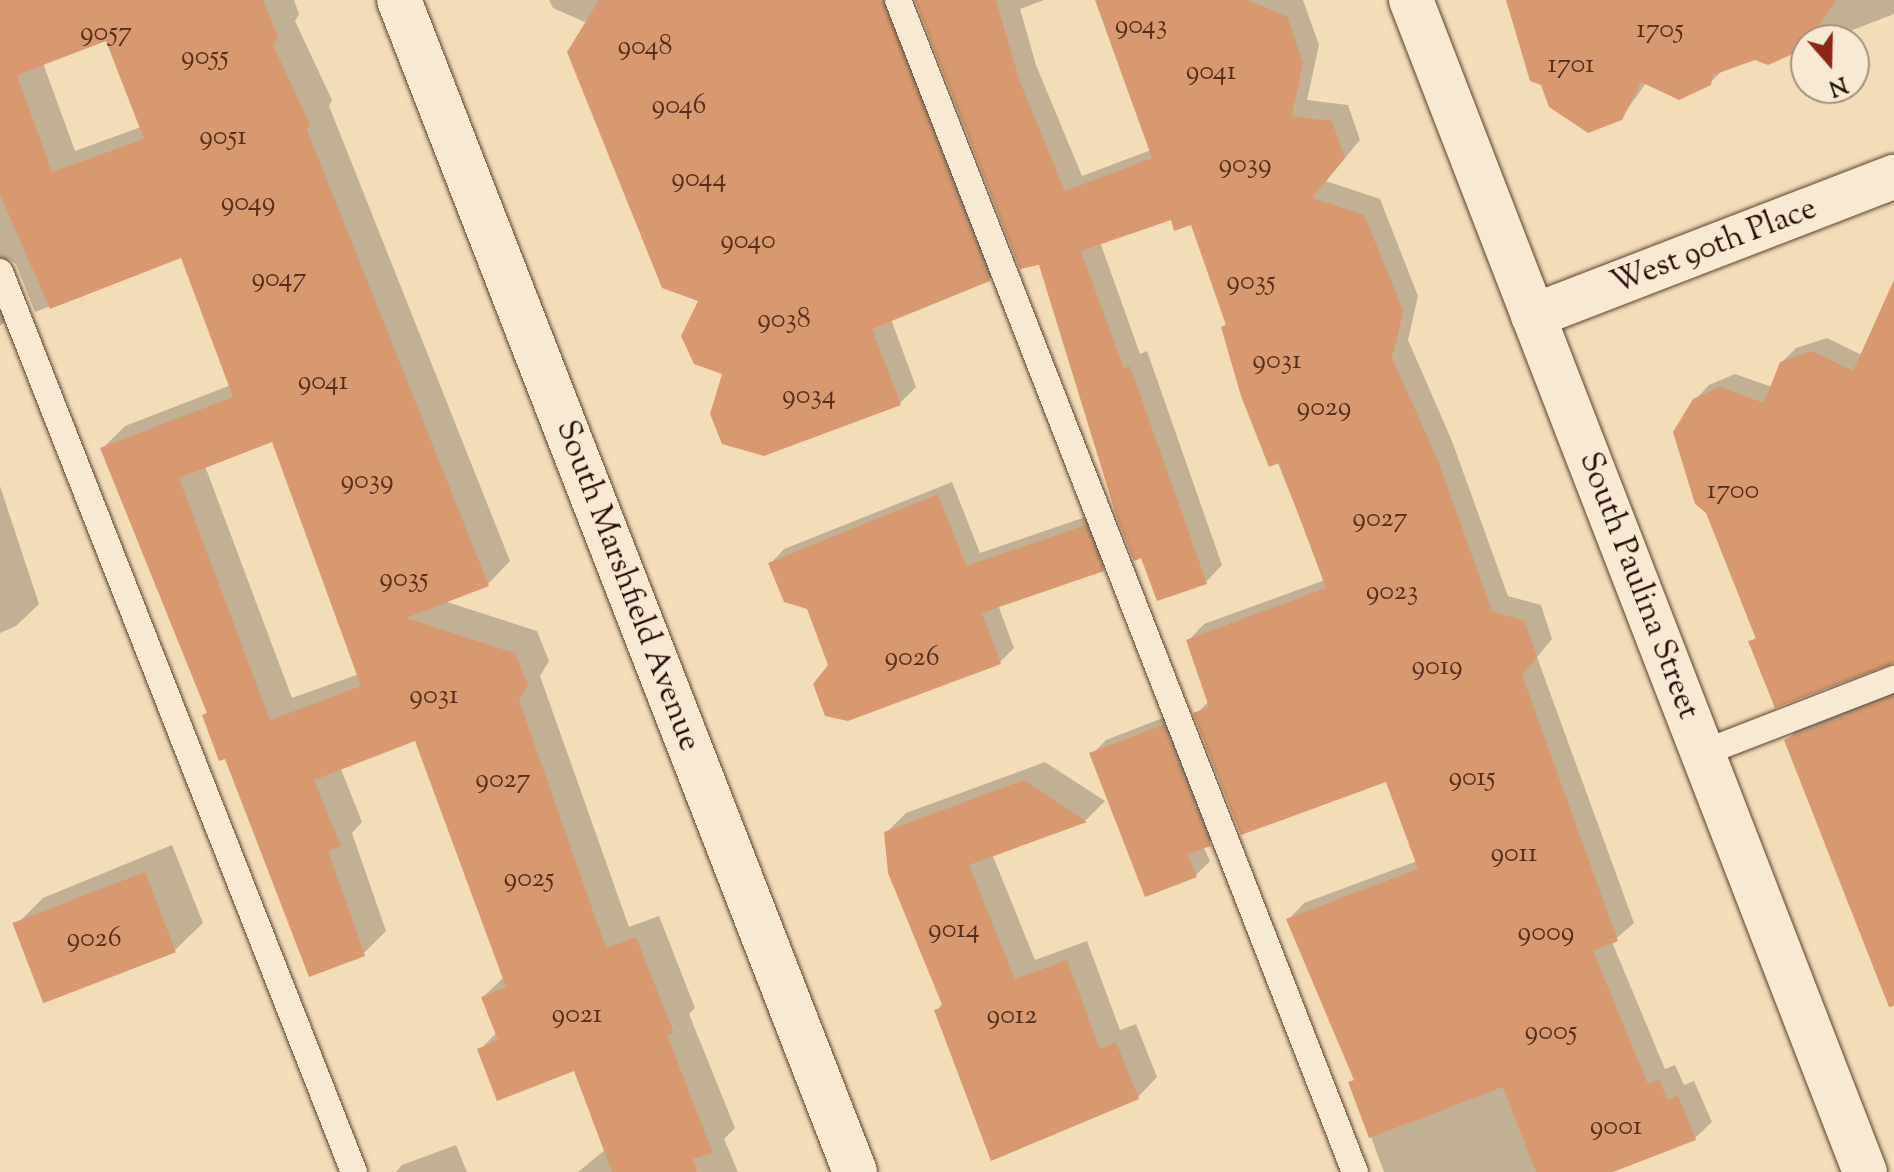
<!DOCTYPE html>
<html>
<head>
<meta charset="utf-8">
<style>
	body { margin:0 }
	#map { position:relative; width:1894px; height:1172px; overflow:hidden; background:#f3ddb9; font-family:"Sorts Mill Goudy",serif }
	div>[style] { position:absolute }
	.shadow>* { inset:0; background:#0003 }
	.building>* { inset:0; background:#d89970; transform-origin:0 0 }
	.roads { filter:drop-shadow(0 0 2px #5e402e) drop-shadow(0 0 2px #5e402e) }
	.lane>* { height:26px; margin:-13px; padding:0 13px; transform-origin:13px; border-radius:13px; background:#f7e9d2 }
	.street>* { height:44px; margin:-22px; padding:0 22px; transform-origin:22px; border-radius:22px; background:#f7e9d2 }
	span { translate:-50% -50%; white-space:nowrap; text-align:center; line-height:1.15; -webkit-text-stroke:6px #f7e9d2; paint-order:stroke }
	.number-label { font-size:28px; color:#572e1c }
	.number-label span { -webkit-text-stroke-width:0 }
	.street-label { font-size:32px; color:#2c0b00 }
	.north { position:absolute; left:1790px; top:24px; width:80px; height:80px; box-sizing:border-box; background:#f7e9d2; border:2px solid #a6907e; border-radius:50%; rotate:160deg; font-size:22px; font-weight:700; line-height:32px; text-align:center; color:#2c0b00 }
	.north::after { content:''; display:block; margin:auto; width:28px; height:36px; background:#8f2418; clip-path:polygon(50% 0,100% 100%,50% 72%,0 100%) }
</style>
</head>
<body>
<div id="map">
	<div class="shadow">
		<i style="clip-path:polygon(evenodd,0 0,294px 0,299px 14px,295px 21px,332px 100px,329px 106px,510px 561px,488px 584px,444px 601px,537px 631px,549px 661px,540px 676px,629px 927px,659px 916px,695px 1008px,689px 1014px,735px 1128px,724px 1139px,738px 1172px,578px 1172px,606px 1149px,575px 1068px,480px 1050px,497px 1032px,483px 997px,504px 977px,416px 738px,341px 769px,362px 822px,352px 833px,386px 931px,363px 954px,226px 756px,204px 716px,208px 712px,103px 448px,125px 426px,231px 385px,182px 256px,35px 312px,16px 264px,8px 258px,26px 302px,0 326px,0 0,107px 38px,141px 127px,75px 151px,43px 63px,107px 38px,0 0,273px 440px,359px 674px,292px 698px,205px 466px,273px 440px)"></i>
		<i style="clip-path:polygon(549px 0,903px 0,1006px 263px,989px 279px,891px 319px,916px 387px,900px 403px,725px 373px,701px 299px,587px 23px,553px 8px)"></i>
		<i style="clip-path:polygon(915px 0,1044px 0,1020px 9px,1036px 65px,1082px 176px,1151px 150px,1096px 0,1303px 0,1319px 45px,1307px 100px,1348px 105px,1360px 140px,1326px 181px,1380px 199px,1418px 296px,1408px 340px,1452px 441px,1508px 596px,1541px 605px,1552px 639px,1537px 657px,1634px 923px,1612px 942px,1665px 1069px,1675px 1065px,1684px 1085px,1694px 1081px,1712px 1122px,1695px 1138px,1607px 1172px,1384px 1172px,1351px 1083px,1355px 1079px,1288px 920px,1304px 903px,1417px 861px,1387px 780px,1196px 714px,1209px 701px,1188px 641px,1204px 624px,1325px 580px,1223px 327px,1227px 323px,1192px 222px,1172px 218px,1100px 242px,1140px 354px,1147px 351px,1222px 565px,1206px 582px,1041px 263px)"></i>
		<i style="clip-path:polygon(1508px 0,1894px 0,1894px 14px,1827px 40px,1806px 40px,1806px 48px,1768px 63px,1755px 58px,1724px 69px,1710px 83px,1646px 83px,1621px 118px,1532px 79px)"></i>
		<i style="clip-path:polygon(1894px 314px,1894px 663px,1751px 642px,1757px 636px,1695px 400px,1709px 385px,1735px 374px,1772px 387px,1781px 363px,1796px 348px,1827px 338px,1862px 355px)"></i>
		<i style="clip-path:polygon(952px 482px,980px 553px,1100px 512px,1116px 555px,1102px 569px,998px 605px,1014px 648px,1000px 662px,830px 666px,809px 607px,770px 564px,784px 549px)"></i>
		<i style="clip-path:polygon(0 486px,39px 604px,16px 626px,0 633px)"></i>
		<i style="clip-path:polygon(1894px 689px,1894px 993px,1786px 741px,1800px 727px)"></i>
		<i style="clip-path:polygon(1178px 712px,1224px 830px,1203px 846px,1210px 861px,1195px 876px,1092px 754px,1106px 740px)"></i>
		<i style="clip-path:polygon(1045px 762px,1105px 801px,1086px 820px,992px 854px,1035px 960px,1087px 941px,1120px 1030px,1136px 1024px,1157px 1077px,1138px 1097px,936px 1011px,943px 1003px,886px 833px,906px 813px)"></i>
		<i style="clip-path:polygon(172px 845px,203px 923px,175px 950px,15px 926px,43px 898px)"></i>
		<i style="clip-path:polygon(456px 1145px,467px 1172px,396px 1172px,402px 1165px)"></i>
	</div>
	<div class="building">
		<i style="clip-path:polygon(evenodd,0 0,263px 0,278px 38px,273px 45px,310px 124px,307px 130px,489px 586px,406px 618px,515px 653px,528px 685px,519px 700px,606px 948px,636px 937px,674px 1033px,667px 1035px,713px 1153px,693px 1159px,697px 1172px,612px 1172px,574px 1071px,497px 1101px,477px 1049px,498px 1040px,481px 997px,506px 987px,415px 741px,314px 780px,341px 846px,328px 851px,365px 956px,309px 977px,225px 759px,219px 761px,202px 715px,207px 713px,100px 448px,233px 397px,181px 258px,50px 309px,0 195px,0 0,106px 41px,144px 139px,52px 172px,17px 75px,106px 41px,0 0,272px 442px,361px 686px,270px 720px,179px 478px,272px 442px)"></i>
		<i style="clip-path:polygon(599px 0,882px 0,990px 281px,872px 329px,901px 405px,764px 456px,722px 444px,710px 414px,722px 374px,694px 364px,681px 336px,698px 301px,662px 288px,567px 52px)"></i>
		<i style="clip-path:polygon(915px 0,996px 0,1020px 82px,1065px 191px,1152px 158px,1095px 0,1247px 0,1287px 16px,1303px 63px,1292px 116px,1332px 121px,1345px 158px,1312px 198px,1364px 215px,1396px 292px,1403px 313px,1392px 358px,1437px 458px,1492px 611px,1525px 621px,1537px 657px,1522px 675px,1618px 941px,1593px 951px,1648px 1084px,1659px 1080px,1668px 1100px,1678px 1096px,1696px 1140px,1613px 1172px,1536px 1172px,1503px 1087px,1369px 1138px,1348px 1082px,1354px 1080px,1286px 919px,1418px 869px,1386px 782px,1241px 835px,1193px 713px,1209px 707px,1186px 640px,1326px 588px,1279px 463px,1269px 467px,1241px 396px,1221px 327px,1226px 325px,1191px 225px,1174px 231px,1171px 220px,1081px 251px,1124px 369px,1130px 366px,1207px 584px,1157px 601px,1141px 558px,1134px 561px,1116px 515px,1039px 265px,1020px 269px)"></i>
		<i style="clip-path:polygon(1506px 0,1836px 0,1802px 50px,1768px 65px,1755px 60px,1713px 75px,1711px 85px,1679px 100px,1641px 82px,1622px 120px,1588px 133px,1549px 107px,1541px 85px,1530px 81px)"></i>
		<i style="clip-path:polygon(1894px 280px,1894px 663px,1775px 708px,1748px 641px,1756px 639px,1706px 513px,1695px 504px,1673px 432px,1693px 399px,1720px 387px,1764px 403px,1780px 362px,1812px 351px,1853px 371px)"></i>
		<i style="clip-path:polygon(938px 494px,966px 566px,1086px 525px,1104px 571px,982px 613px,1001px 664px,848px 721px,825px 716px,813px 684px,828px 665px,807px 609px,784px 602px,768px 563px)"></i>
		<i style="clip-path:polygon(1894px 696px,1894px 1006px,1889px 1007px,1784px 740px)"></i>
		<i style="clip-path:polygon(1163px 725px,1211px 846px,1187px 854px,1197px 877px,1145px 897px,1089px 753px)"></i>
		<i style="clip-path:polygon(1024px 780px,1087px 822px,969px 865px,1015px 979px,1067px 960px,1100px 1049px,1116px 1042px,1139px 1099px,991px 1161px,934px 1010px,943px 1007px,888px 873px,884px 832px)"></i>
		<i style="left:145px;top:872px;width:86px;height:142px;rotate:69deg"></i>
	</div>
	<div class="roads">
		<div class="lane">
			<i style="left:898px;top:0;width:1258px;rotate:68.7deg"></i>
			<i style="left:0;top:272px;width:967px;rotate:68.53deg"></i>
			<i style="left:1703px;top:753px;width:205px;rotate:-21.2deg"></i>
		</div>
		<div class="street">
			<i style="left:399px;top:0;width:1258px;rotate:68.74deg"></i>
			<i style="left:1411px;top:0;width:1257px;rotate:68.83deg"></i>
			<i style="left:1533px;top:316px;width:387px;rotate:-21.1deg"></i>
		</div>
	</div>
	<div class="number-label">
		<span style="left:1141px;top:26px">9043</span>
		<span style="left:1660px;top:30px">1705</span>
		<span style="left:106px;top:33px">9057</span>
		<span style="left:645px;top:47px">9048</span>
		<span style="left:205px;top:57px">9055</span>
		<span style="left:1571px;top:65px">1701</span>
		<span style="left:1211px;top:72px">9041</span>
		<span style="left:679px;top:106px">9046</span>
		<span style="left:223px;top:137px">9051</span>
		<span style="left:1245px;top:165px">9039</span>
		<span style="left:699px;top:179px">9044</span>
		<span style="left:248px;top:203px">9049</span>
		<span style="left:748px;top:241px">9040</span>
		<span style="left:279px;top:279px">9047</span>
		<span style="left:1251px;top:282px">9035</span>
		<span style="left:784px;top:320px">9038</span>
		<span style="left:1277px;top:361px">9031</span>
		<span style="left:323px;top:382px">9041</span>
		<span style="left:809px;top:396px">9034</span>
		<span style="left:1324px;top:408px">9029</span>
		<span style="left:367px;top:481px">9039</span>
		<span style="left:1733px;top:491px">1700</span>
		<span style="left:1380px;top:519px">9027</span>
		<span style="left:404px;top:579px">9035</span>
		<span style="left:1392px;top:592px">9023</span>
		<span style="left:912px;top:658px">9026</span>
		<span style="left:1437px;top:667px">9019</span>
		<span style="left:434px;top:696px">9031</span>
		<span style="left:1472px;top:778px">9015</span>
		<span style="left:503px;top:780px">9027</span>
		<span style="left:1514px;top:854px">9011</span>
		<span style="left:529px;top:879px">9025</span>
		<span style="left:954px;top:930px">9014</span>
		<span style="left:1546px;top:933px">9009</span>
		<span style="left:94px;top:939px">9026</span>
		<span style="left:577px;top:1015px">9021</span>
		<span style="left:1012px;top:1016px">9012</span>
		<span style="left:1551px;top:1032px">9005</span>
		<span style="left:1616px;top:1127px">9001</span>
	</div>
	<div class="street-label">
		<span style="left:1714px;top:247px;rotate:-21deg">West 90th Place</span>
		<span style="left:627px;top:586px;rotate:69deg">South Marshfield Avenue</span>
		<span style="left:1638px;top:586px;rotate:69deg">South Paulina Street</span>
	</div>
	<div class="north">N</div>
</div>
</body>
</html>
